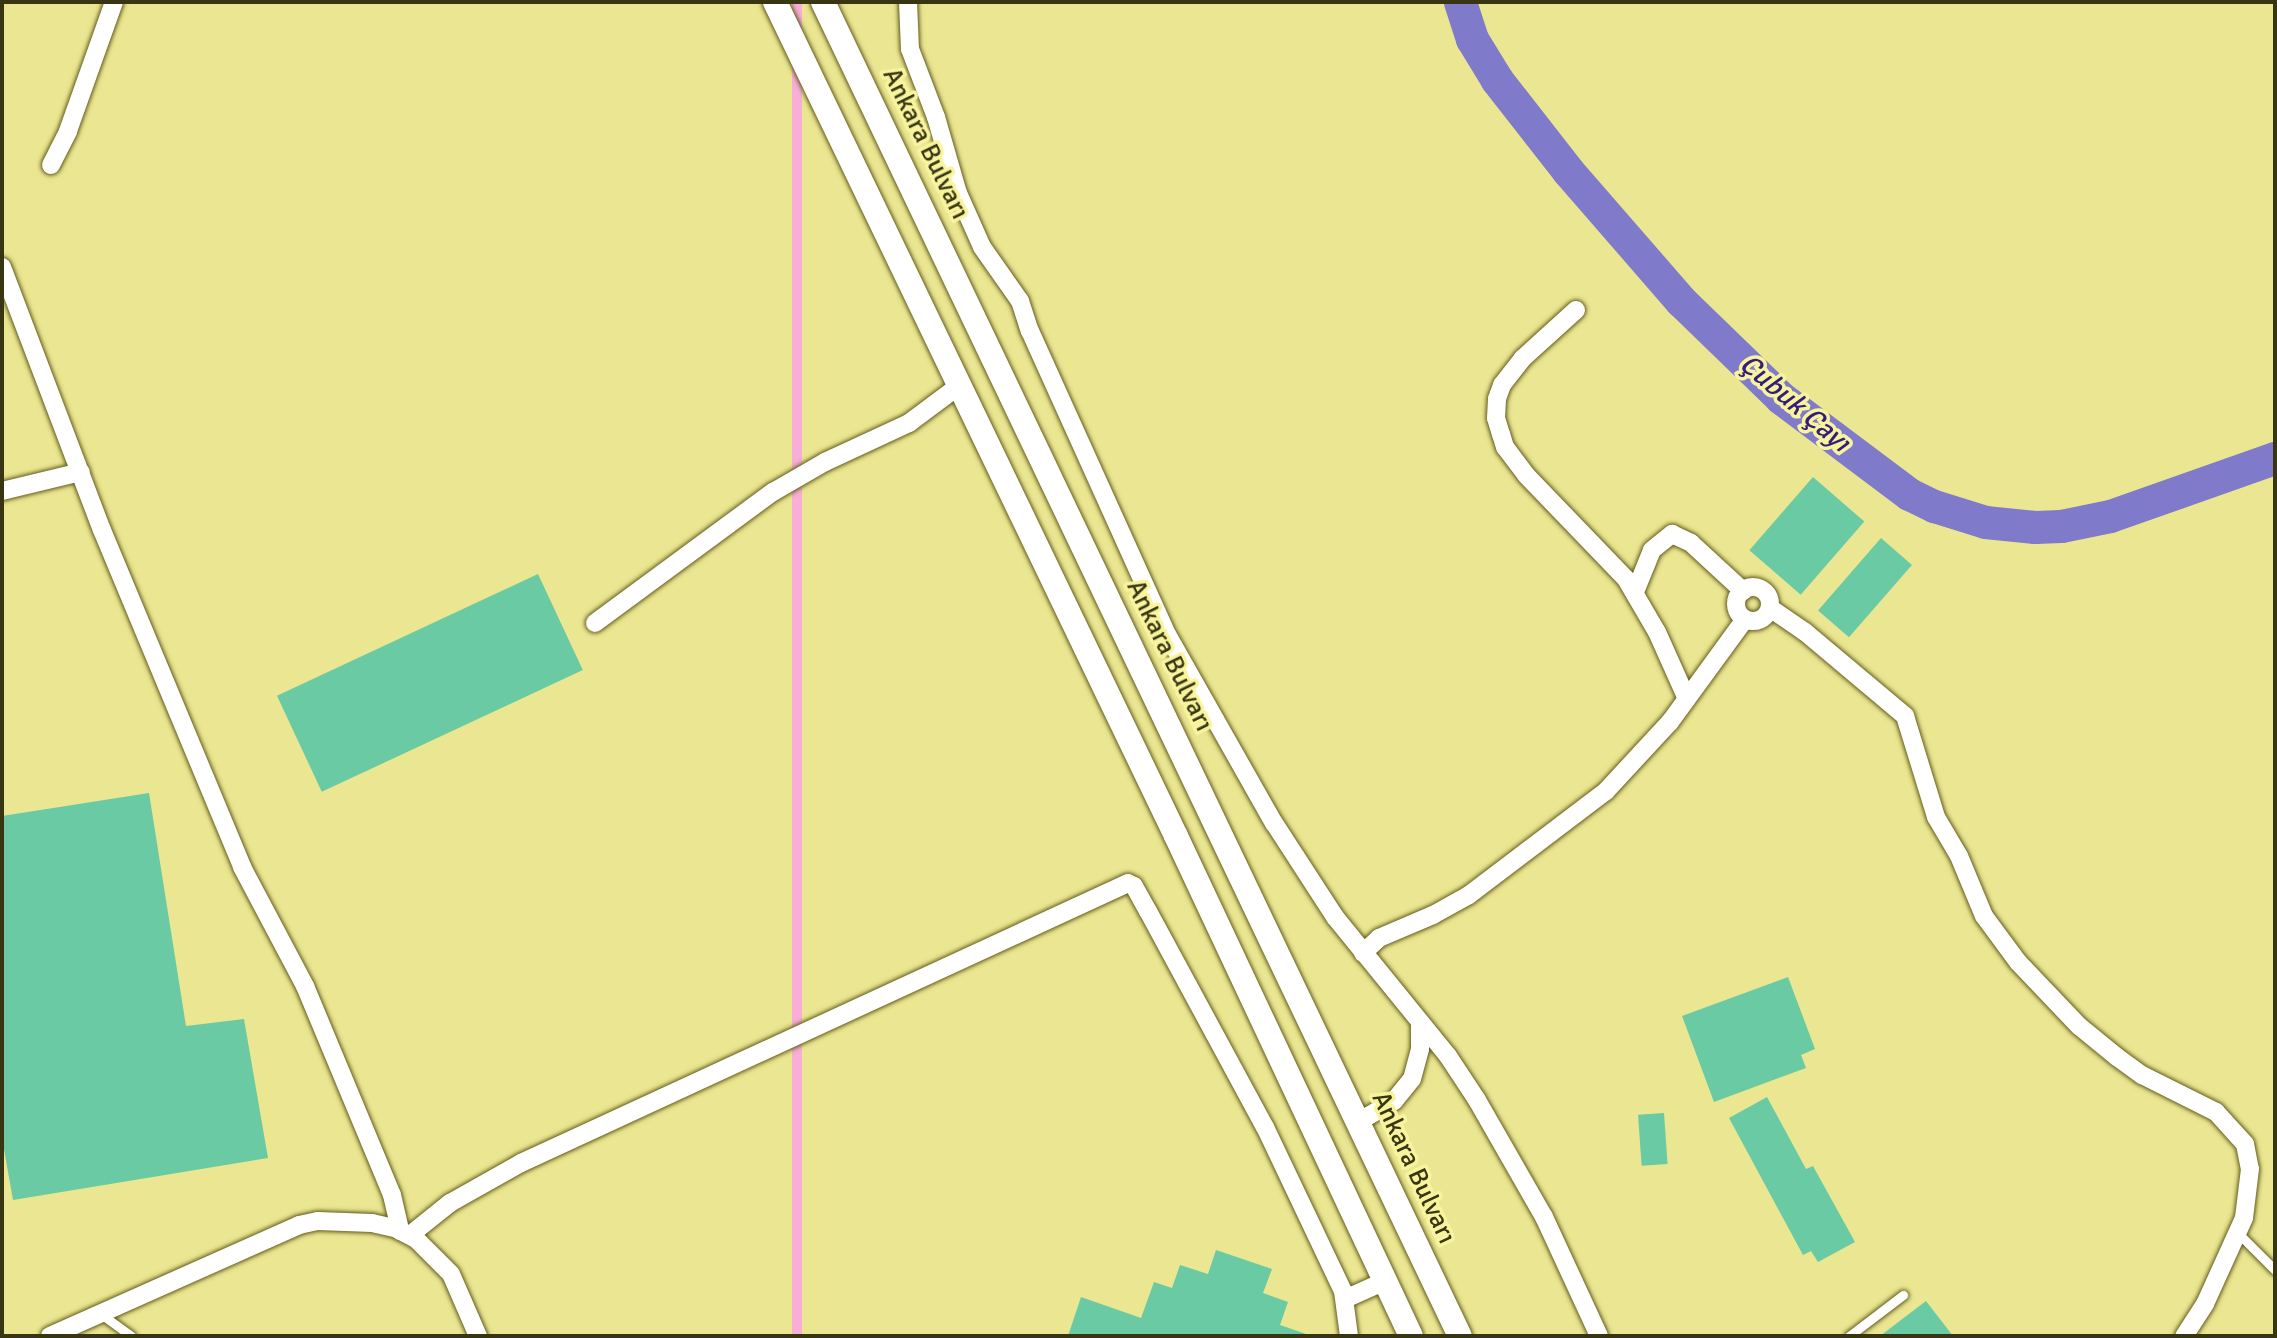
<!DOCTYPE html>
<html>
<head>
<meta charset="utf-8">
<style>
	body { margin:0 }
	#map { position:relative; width:2277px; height:1338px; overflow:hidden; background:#ebe691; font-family:Signika,sans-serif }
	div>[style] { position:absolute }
	.green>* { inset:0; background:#f9aed7; transform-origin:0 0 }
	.river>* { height:33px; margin:-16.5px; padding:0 16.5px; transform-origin:16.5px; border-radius:16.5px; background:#7f7ac9 }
	.building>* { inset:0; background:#6acaa3; transform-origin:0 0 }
	.roads { filter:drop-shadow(0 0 2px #625d1b) drop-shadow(0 0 2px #625d1b) }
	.lane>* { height:9px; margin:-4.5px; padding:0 4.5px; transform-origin:4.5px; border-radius:4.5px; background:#fff }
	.street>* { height:18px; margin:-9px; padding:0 9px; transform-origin:9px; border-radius:9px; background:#fff }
	.street>.ring { margin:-9px; padding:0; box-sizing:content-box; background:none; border:18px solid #fff; border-radius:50% }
	.secondary>* { height:24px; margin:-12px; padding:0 12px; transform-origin:12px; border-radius:12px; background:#fff }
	span { translate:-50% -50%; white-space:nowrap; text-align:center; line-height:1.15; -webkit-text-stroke:7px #f8f49e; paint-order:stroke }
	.street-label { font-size:26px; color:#383612 }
	.water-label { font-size:28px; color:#331d7a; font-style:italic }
	.frame { position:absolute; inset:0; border:4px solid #383612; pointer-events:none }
</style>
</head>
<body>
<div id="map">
	<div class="green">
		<i style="left:792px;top:2px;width:10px;height:1478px"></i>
	</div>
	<div class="river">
		<i style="left:1460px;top:2px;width:39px;rotate:72deg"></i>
		<i style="left:1472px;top:39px;width:48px;rotate:58.6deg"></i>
		<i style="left:1497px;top:80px;width:115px;rotate:52deg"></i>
		<i style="left:1568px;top:171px;width:172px;rotate:49deg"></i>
		<i style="left:1681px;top:301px;width:139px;rotate:44.1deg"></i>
		<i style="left:1781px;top:398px;width:160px;rotate:36.9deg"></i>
		<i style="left:1909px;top:494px;width:28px;rotate:26deg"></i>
		<i style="left:1934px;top:506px;width:53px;rotate:17.4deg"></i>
		<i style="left:1985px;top:522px;width:50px;rotate:5.7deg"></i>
		<i style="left:2035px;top:527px;width:26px;rotate:-2deg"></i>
		<i style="left:2061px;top:526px;width:50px;rotate:-11.5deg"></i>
		<i style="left:2110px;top:516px;width:175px;rotate:-19.4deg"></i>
	</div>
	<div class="building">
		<i style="left:1813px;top:477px;width:68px;height:97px;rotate:41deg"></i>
		<i style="left:1881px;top:538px;width:41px;height:96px;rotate:41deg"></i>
		<i style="left:538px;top:574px;width:106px;height:288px;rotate:65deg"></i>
		<i style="clip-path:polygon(149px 793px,186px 1026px,244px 1019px,268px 1158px,13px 1200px,2px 1138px,2px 816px)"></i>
		<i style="clip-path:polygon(1788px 977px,1815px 1049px,1801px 1055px,1806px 1068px,1714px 1102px,1682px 1016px)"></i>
		<i style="clip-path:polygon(1767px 1097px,1806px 1169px,1813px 1166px,1855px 1242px,1818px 1262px,1811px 1251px,1803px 1255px,1729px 1118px)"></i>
		<i style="left:1664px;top:1113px;width:51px;height:26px;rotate:86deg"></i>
		<i style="clip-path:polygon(1216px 1250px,1272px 1269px,1263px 1293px,1288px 1302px,1280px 1325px,1312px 1336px,1068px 1336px,1081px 1297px,1141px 1318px,1154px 1282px,1172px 1288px,1180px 1265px,1208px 1274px)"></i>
		<i style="clip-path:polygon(1926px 1301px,1953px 1336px,1880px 1336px)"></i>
	</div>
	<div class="roads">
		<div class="lane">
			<i style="left:2238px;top:1233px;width:52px;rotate:45deg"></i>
			<i style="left:101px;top:1314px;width:37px;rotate:36deg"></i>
			<i style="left:1849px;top:1336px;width:68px;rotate:-37.2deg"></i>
		</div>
		<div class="street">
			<i style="left:908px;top:2px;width:47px;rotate:87.6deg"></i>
			<i style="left:910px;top:49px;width:73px;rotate:69.1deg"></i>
			<i style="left:936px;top:117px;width:79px;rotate:73.9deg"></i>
			<i style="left:958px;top:193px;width:59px;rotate:66deg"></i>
			<i style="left:982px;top:247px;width:66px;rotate:54.9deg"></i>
			<i style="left:1020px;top:301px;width:32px;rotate:72deg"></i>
			<i style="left:1030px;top:331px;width:335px;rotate:65.7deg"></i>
			<i style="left:1168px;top:636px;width:215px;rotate:60.5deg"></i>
			<i style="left:1274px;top:823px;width:112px;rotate:57deg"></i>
			<i style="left:1335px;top:917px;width:179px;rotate:50.9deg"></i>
			<i style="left:1448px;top:1056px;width:53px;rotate:56.6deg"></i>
			<i style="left:1477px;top:1100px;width:135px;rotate:60.2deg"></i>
			<i style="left:1544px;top:1217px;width:131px;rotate:65.2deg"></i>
			<i style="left:51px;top:165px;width:38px;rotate:-63deg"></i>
			<i style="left:68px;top:131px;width:137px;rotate:-70.4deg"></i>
			<i style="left:2px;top:267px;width:281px;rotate:69.2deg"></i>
			<i style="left:102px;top:530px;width:365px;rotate:67.4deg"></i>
			<i style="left:242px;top:867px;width:135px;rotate:62.1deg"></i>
			<i style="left:305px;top:986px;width:226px;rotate:67.4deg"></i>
			<i style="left:392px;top:1195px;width:37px;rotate:77deg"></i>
			<i style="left:1576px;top:310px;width:72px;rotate:137.8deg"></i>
			<i style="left:1523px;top:358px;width:34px;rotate:128deg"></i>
			<i style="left:1502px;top:385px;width:15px;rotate:110deg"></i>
			<i style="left:1497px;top:399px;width:19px;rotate:93deg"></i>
			<i style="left:1496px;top:418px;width:17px;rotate:73deg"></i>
			<i style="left:1501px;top:434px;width:14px;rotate:73deg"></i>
			<i style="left:1505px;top:447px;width:35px;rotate:53deg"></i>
			<i style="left:1526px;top:475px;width:144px;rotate:46.1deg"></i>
			<i style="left:1626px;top:579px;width:61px;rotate:59.7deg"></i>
			<i style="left:1657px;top:632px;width:73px;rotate:65.9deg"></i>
			<i style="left:2px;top:491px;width:81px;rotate:-13.5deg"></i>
			<i class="ring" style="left:1736px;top:587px;width:16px;height:16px"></i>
			<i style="left:1635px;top:592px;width:45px;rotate:-68deg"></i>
			<i style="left:1652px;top:550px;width:26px;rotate:-39deg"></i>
			<i style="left:1672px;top:534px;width:21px;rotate:25deg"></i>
			<i style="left:1691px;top:543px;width:71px;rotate:42.7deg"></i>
			<i style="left:1770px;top:608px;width:42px;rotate:34.4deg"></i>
			<i style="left:1805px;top:632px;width:131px;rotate:40deg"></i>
			<i style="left:1905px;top:716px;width:106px;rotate:72.9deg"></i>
			<i style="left:1936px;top:817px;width:45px;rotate:59.5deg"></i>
			<i style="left:1959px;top:856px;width:65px;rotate:67.4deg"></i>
			<i style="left:1984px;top:916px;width:57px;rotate:53.5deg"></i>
			<i style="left:2018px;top:962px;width:88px;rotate:46.4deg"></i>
			<i style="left:2079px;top:1026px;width:49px;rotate:39.2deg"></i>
			<i style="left:2117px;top:1057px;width:31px;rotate:36deg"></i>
			<i style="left:2142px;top:1075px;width:83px;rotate:26.6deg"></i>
			<i style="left:2216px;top:1112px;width:43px;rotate:47.8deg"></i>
			<i style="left:2245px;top:1144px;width:25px;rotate:79deg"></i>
			<i style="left:2250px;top:1169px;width:49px;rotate:97deg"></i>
			<i style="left:2244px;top:1218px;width:94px;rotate:114.4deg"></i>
			<i style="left:2205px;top:1304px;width:38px;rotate:123deg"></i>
			<i style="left:595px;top:623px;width:221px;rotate:-36.4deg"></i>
			<i style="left:773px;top:492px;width:60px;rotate:-30deg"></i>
			<i style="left:825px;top:462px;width:93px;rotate:-24.9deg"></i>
			<i style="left:909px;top:423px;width:64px;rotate:-36.7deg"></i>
			<i style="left:1363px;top:953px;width:22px;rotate:-43deg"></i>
			<i style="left:1379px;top:938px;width:59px;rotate:-23.1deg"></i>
			<i style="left:1433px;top:915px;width:41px;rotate:-29.1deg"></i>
			<i style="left:1469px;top:895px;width:172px;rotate:-37.2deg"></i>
			<i style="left:1606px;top:791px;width:94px;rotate:-47.2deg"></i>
			<i style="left:1670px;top:722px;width:127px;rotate:-53.9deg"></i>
			<i style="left:1358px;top:1122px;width:42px;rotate:-30.3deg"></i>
			<i style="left:1394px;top:1101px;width:28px;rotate:-51deg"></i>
			<i style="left:1412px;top:1079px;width:31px;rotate:-75deg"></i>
			<i style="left:1420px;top:1049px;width:24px;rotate:-90deg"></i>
			<i style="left:410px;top:1235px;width:51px;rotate:-38.7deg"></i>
			<i style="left:450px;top:1203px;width:81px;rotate:-29.4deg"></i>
			<i style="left:521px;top:1163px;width:668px;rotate:-24.76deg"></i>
			<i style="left:1128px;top:883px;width:7px;rotate:27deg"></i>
			<i style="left:1134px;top:886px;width:29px;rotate:61deg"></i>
			<i style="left:1148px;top:911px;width:246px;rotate:61.6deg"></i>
			<i style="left:1265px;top:1127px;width:182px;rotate:64.6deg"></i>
			<i style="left:1343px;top:1291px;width:45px;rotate:82.4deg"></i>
			<i style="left:1345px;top:1299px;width:44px;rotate:-24.2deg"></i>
			<i style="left:50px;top:1336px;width:273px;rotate:-24deg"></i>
			<i style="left:299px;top:1225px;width:19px;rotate:-12deg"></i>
			<i style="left:318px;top:1221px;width:54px;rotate:2.1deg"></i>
			<i style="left:372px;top:1223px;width:26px;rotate:13deg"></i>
			<i style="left:397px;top:1229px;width:21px;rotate:28deg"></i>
			<i style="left:416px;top:1239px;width:49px;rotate:45deg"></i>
			<i style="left:451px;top:1274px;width:68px;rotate:66.5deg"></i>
		</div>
		<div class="secondary">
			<i style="left:775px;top:2px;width:925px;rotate:64.32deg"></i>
			<i style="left:1176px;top:836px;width:552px;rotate:64.83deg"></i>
			<i style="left:823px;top:2px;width:1478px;rotate:64.48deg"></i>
		</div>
	</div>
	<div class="street-label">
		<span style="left:925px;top:144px;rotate:64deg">Ankara Bulvarı</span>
		<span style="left:1169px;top:656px;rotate:64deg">Ankara Bulvarı</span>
		<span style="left:1413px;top:1168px;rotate:65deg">Ankara Bulvarı</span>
	</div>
	<div class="water-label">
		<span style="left:1795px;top:403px;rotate:40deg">Çubuk Çayı</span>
	</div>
	<div class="frame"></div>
</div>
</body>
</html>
